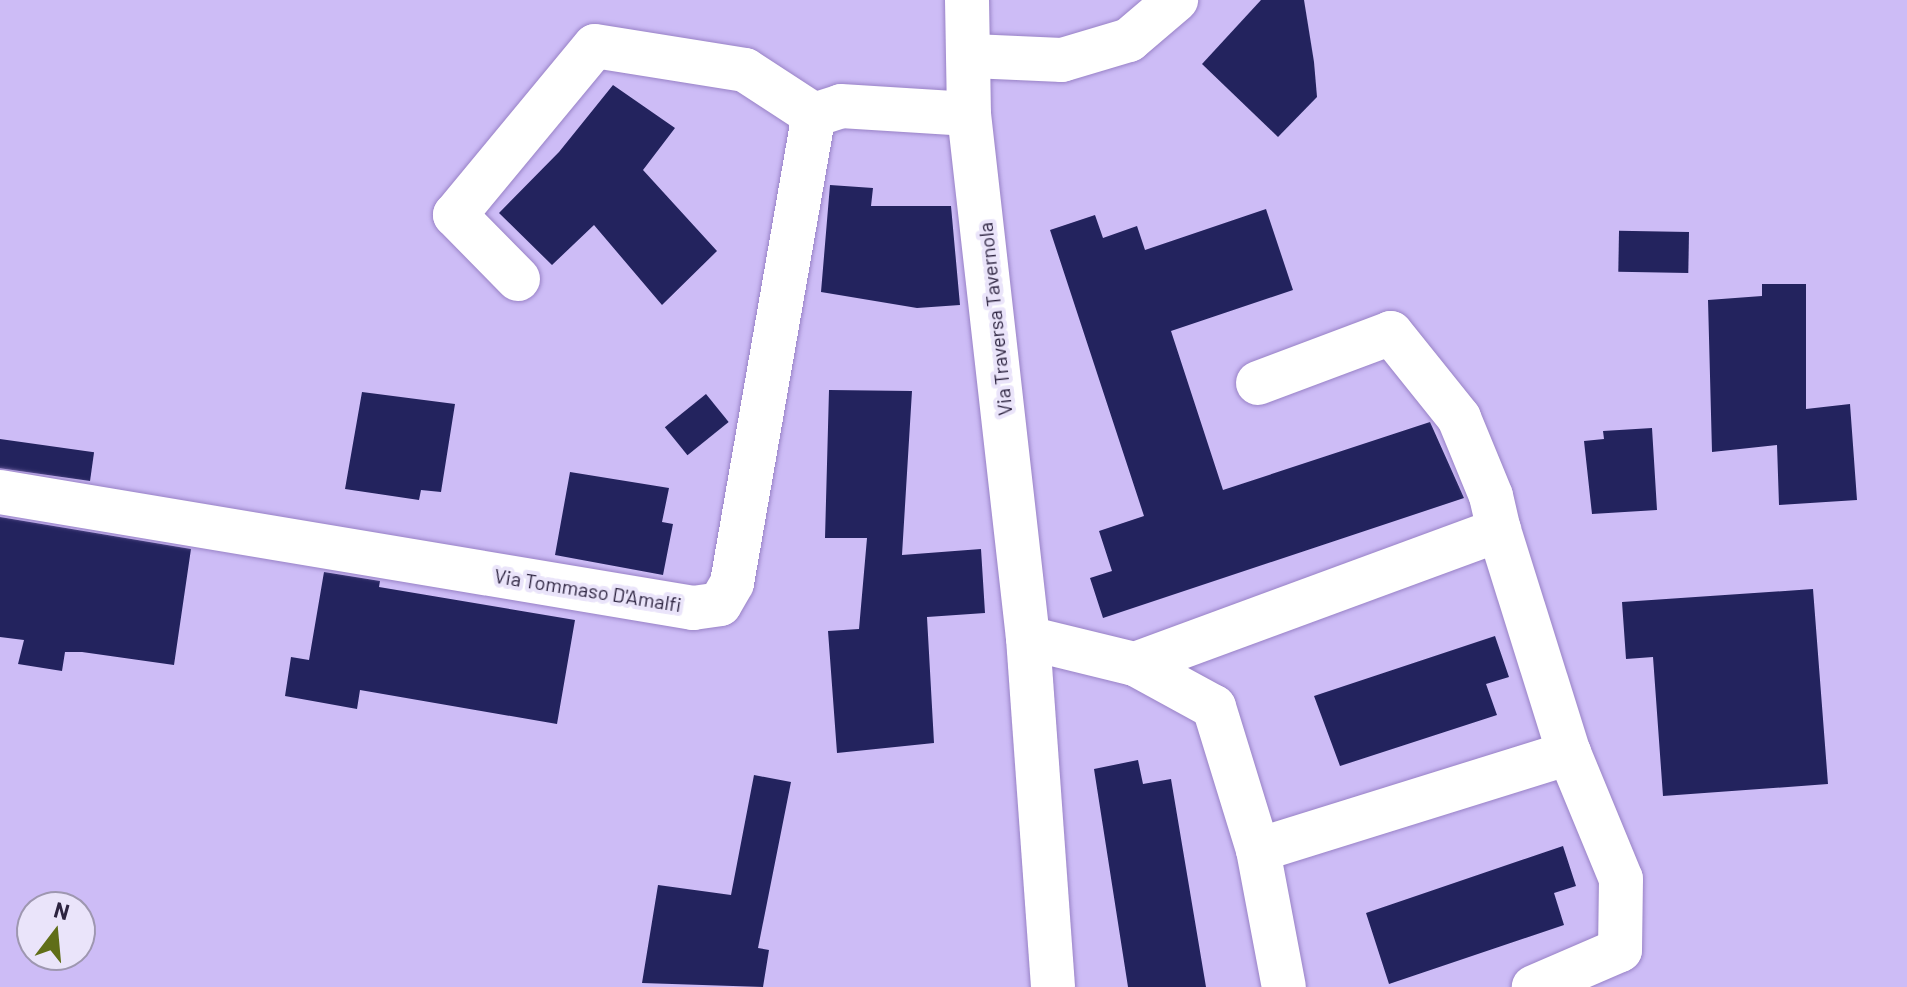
<!DOCTYPE html>
<html>
<head>
<meta charset="utf-8">
<style>
	body { margin:0 }
	#map { position:relative; width:1907px; height:987px; overflow:hidden; background:#cdbcf6; font-family:Barlow,sans-serif }
	div>[style] { position:absolute }
	.building>* { inset:0; background:#23235e; transform-origin:0 0 }
	.roads { filter:drop-shadow(0 0 2px #9882c6) drop-shadow(0 0 2px #9882c6) }
	.minor>* { height:44px; margin:-22px; padding:0 22px; transform-origin:22px; border-radius:22px; background:#fff }
	span { translate:-50% -50%; white-space:nowrap; text-align:center; line-height:1.15; -webkit-text-stroke:8px #eae4fa; paint-order:stroke }
	.street-label { font-size:20px; color:#2d2440 }
	.north { position:absolute; left:16px; top:891px; width:80px; height:80px; box-sizing:border-box; background:#eae4fa; border:2px solid #9e97b0; border-radius:50%; rotate:16deg; font-size:22px; font-weight:700; line-height:32px; text-align:center; color:#2d2440 }
	.north::after { content:''; display:block; margin:auto; width:28px; height:36px; background:#606e18; clip-path:polygon(50% 0,100% 100%,50% 72%,0 100%) }
</style>
</head>
<body>
<div id="map">
	<div class="building">
		<i style="clip-path:polygon(1261px 0,1304px 0,1314px 62px,1317px 97px,1278px 137px,1202px 64px)"></i>
		<i style="clip-path:polygon(613px 85px,675px 128px,643px 170px,717px 251px,662px 305px,594px 225px,552px 265px,499px 213px,559px 152px)"></i>
		<i style="clip-path:polygon(830px 185px,873px 188px,871px 206px,951px 206px,960px 305px,917px 308px,821px 292px)"></i>
		<i style="clip-path:polygon(1266px 209px,1293px 290px,1171px 331px,1223px 490px,1430px 422px,1464px 498px,1103px 618px,1090px 578px,1112px 571px,1099px 531px,1144px 516px,1050px 230px,1095px 215px,1103px 238px,1137px 226px,1145px 250px)"></i>
		<i style="left:1689px;top:232px;width:41px;height:70px;rotate:91deg"></i>
		<i style="clip-path:polygon(1762px 284px,1806px 284px,1806px 409px,1850px 404px,1857px 500px,1779px 505px,1777px 445px,1712px 452px,1708px 300px,1762px 296px)"></i>
		<i style="clip-path:polygon(829px 390px,912px 391px,902px 555px,981px 549px,985px 613px,927px 617px,934px 743px,837px 753px,828px 631px,859px 629px,867px 538px,825px 538px)"></i>
		<i style="clip-path:polygon(362px 392px,455px 404px,441px 492px,421px 490px,419px 500px,345px 489px)"></i>
		<i style="left:706px;top:394px;width:36px;height:53px;rotate:51deg"></i>
		<i style="clip-path:polygon(1652px 428px,1657px 510px,1592px 514px,1584px 441px,1604px 439px,1603px 431px)"></i>
		<i style="left:0;top:439px;width:95px;height:29px;rotate:8deg"></i>
		<i style="clip-path:polygon(570px 472px,669px 488px,662px 522px,673px 524px,663px 575px,555px 555px)"></i>
		<i style="clip-path:polygon(0 517px,191px 549px,174px 665px,82px 652px,65px 652px,62px 671px,18px 664px,24px 640px,0 637px)"></i>
		<i style="clip-path:polygon(324px 572px,380px 581px,379px 587px,575px 620px,557px 724px,360px 690px,357px 709px,285px 696px,291px 657px,309px 660px)"></i>
		<i style="clip-path:polygon(1813px 589px,1828px 784px,1663px 796px,1653px 657px,1626px 659px,1622px 602px)"></i>
		<i style="clip-path:polygon(1495px 636px,1509px 677px,1486px 684px,1497px 715px,1340px 766px,1314px 696px)"></i>
		<i style="clip-path:polygon(1138px 760px,1143px 784px,1171px 779px,1206px 987px,1128px 987px,1094px 769px)"></i>
		<i style="clip-path:polygon(754px 775px,791px 782px,758px 948px,769px 950px,763px 987px,642px 983px,658px 885px,731px 895px)"></i>
		<i style="clip-path:polygon(1563px 846px,1576px 886px,1554px 893px,1564px 925px,1389px 984px,1366px 913px)"></i>
	</div>
	<div class="roads">
		<div class="minor">
			<i style="left:967px;top:0;width:114px;rotate:89deg"></i>
			<i style="left:969px;top:114px;width:527px;rotate:83.58deg"></i>
			<i style="left:1028px;top:638px;width:350px;rotate:85.9deg"></i>
			<i style="left:972px;top:56px;width:90px;rotate:2.5deg"></i>
			<i style="left:1062px;top:60px;width:70px;rotate:-16.6deg"></i>
			<i style="left:1129px;top:40px;width:62px;rotate:-40.4deg"></i>
			<i style="left:518px;top:279px;width:90px;rotate:-134.5deg"></i>
			<i style="left:455px;top:215px;width:219px;rotate:-50.4deg"></i>
			<i style="left:595px;top:46px;width:152px;rotate:9.1deg"></i>
			<i style="left:745px;top:70px;width:82px;rotate:33.1deg"></i>
			<i style="left:1258px;top:383px;width:142px;rotate:-20.6deg"></i>
			<i style="left:1391px;top:333px;width:109px;rotate:51.3deg"></i>
			<i style="left:1459px;top:418px;width:84px;rotate:67.7deg"></i>
			<i style="left:1491px;top:496px;width:35px;rotate:77deg"></i>
			<i style="left:0;top:492px;width:703px;rotate:9.5deg"></i>
			<i style="left:693px;top:608px;width:27px;rotate:-8deg"></i>
			<i style="left:720px;top:604px;width:24px;rotate:-60deg"></i>
			<i style="left:732px;top:583px;width:475px;rotate:-80.1deg"></i>
			<i style="left:814px;top:115px;width:28px;rotate:-18deg"></i>
			<i style="left:841px;top:106px;width:128px;rotate:3.6deg"></i>
			<i style="left:1028px;top:638px;width:110px;rotate:13.7deg"></i>
			<i style="left:1135px;top:664px;width:90px;rotate:28.6deg"></i>
			<i style="left:1214px;top:707px;width:150px;rotate:72.9deg"></i>
			<i style="left:1258px;top:850px;width:139px;rotate:79.3deg"></i>
			<i style="left:1135px;top:664px;width:388px;rotate:-20.2deg"></i>
			<i style="left:1499px;top:530px;width:234px;rotate:72.6deg"></i>
			<i style="left:1258px;top:850px;width:326px;rotate:-17.3deg"></i>
			<i style="left:1569px;top:753px;width:136px;rotate:67.6deg"></i>
			<i style="left:1621px;top:879px;width:71px;rotate:90.8deg"></i>
			<i style="left:1620px;top:950px;width:94px;rotate:156.7deg"></i>
		</div>
	</div>
	<div class="street-label">
		<span style="left:995px;top:319px;rotate:-96deg">Via Traversa Tavernola</span>
		<span style="left:588px;top:590px;rotate:9deg">Via Tommaso D'Amalfi</span>
	</div>
	<div class="north">N</div>
</div>
</body>
</html>
